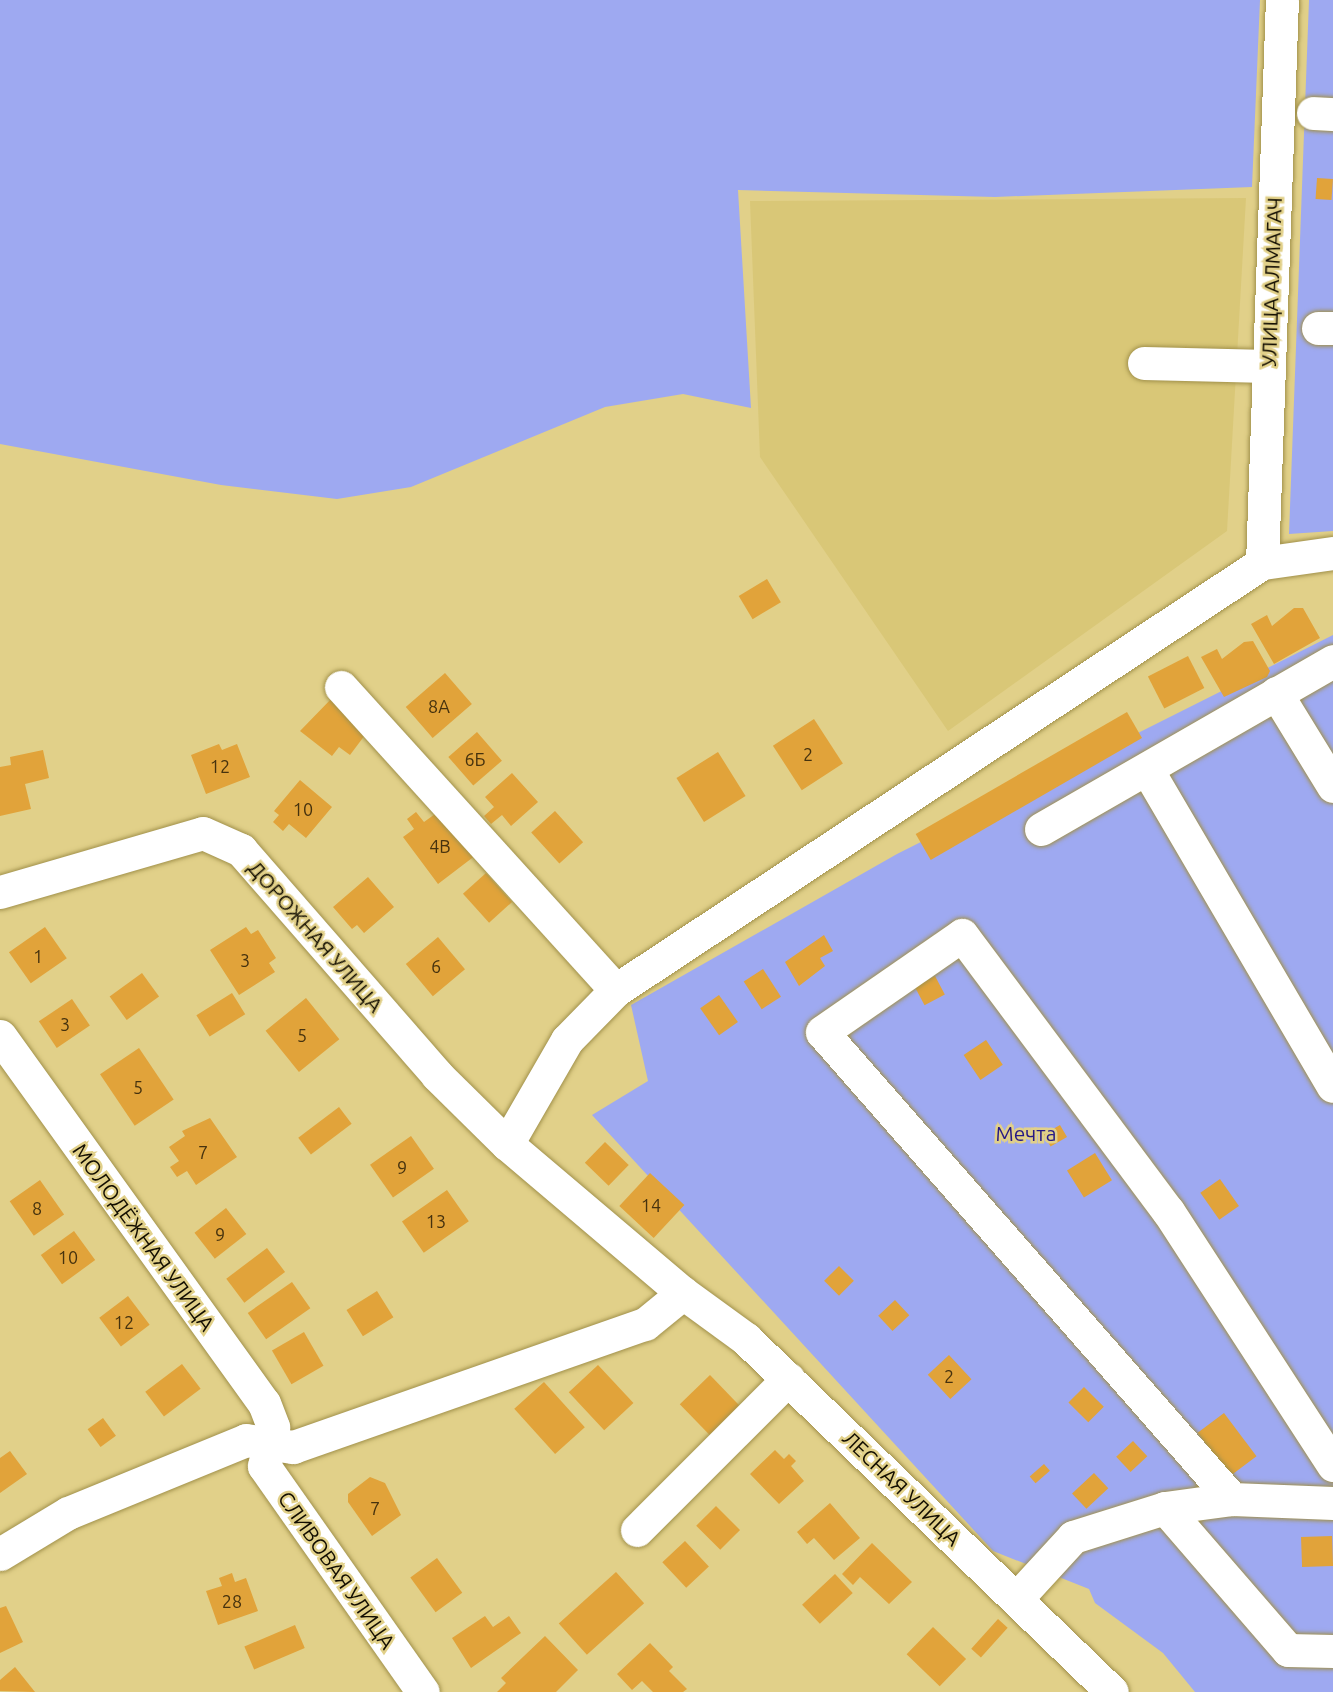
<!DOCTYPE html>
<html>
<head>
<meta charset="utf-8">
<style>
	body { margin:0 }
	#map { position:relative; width:1333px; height:1692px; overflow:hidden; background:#e1d089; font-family:Ubuntu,sans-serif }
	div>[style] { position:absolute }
	.built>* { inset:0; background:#d9c777 }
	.green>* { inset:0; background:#9ea9f1 }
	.building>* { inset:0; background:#e1a33a; transform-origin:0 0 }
	.roads { filter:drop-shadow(0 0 2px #a1914b) drop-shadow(0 0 2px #a1914b) }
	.minor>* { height:33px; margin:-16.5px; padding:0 16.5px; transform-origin:16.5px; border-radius:16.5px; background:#fff }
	span { translate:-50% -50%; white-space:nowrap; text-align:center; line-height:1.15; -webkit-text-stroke:5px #e1d089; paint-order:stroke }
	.number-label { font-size:18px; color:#46320e }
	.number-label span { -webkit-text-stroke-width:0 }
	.street-label { font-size:21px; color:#120d00 }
	.park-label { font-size:21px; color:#261985 }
</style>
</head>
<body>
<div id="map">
	<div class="built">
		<i style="clip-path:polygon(1246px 198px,1227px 531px,948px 731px,760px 457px,750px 201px)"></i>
	</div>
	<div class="green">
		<i style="clip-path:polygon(0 0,1260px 0,1252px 187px,995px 197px,738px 190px,751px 408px,683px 394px,605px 407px,411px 487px,337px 499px,221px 485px,0 444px)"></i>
		<i style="clip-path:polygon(1309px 0,1333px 0,1333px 531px,1289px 534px)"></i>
		<i style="clip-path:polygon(1333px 635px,1333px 1692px,1195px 1692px,1163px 1653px,1095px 1603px,1089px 1589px,993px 1551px,592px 1115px,648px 1081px,631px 1005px,897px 854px)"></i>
	</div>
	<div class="building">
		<i style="left:1317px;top:178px;width:16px;height:21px;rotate:4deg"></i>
		<i style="left:767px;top:579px;width:27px;height:33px;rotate:59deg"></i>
		<i style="clip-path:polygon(1294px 608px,1303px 608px,1320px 638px,1274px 664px,1251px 624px,1267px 615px,1272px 626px)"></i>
		<i style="clip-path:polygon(1253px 641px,1270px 671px,1267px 677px,1224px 697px,1201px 657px,1217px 649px,1222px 659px,1244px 642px)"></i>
		<i style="left:1188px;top:656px;width:36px;height:45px;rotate:63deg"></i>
		<i style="left:445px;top:673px;width:41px;height:52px;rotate:49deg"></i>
		<i style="clip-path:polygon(333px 697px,371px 727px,350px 755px,339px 747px,332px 756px,300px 731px)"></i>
		<i style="left:1127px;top:712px;width:30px;height:244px;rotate:60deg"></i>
		<i style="left:814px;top:719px;width:53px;height:49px;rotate:57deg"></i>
		<i style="left:477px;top:732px;width:38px;height:38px;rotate:49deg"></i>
		<i style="clip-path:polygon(219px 744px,222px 750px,237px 744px,250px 777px,206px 794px,191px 755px)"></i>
		<i style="clip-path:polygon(43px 750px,49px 778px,25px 784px,31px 809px,0 816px,0 767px,11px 765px,10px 757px)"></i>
		<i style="left:718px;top:752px;width:52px;height:49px;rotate:58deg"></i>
		<i style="clip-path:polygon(512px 773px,538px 802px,511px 826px,502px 815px,491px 824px,484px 816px,494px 807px,485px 797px)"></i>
		<i style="clip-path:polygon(300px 780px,332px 807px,306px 838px,289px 824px,283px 831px,273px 822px,279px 815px,274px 811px)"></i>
		<i style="clip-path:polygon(442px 809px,476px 855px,438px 884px,403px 837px,414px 829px,407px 819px,416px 812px,424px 822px)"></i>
		<i style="left:555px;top:811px;width:42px;height:32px;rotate:48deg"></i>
		<i style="left:486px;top:873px;width:39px;height:31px;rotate:48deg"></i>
		<i style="clip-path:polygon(368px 877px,394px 907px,364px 933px,357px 925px,352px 929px,333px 907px)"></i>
		<i style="left:45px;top:927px;width:38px;height:44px;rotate:55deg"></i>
		<i style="clip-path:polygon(246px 927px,251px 934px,258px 930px,276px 958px,269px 963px,275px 972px,239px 995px,210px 950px)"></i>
		<i style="clip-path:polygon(824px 935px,833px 951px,820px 958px,825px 966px,799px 986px,785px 962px)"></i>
		<i style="left:438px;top:937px;width:42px;height:42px;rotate:50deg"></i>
		<i style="left:763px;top:969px;width:33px;height:23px;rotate:57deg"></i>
		<i style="left:142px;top:973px;width:29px;height:40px;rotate:54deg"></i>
		<i style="left:935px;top:976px;width:21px;height:23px;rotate:62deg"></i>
		<i style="left:232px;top:993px;width:25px;height:42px;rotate:58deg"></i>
		<i style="left:719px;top:995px;width:33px;height:23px;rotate:55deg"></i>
		<i style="left:306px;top:998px;width:53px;height:52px;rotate:51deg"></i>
		<i style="left:72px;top:999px;width:32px;height:40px;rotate:56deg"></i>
		<i style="left:986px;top:1040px;width:30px;height:27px;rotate:56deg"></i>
		<i style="left:139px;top:1048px;width:62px;height:47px;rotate:56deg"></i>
		<i style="left:339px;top:1107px;width:21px;height:51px;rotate:53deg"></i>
		<i style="clip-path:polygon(210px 1118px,237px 1157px,196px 1185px,187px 1171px,177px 1177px,170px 1167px,179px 1161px,169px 1147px,185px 1136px,182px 1131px)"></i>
		<i style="left:1060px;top:1125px;width:14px;height:19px;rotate:60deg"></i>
		<i style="left:411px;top:1136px;width:40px;height:50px;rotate:55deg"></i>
		<i style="left:605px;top:1142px;width:33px;height:29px;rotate:44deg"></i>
		<i style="left:1095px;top:1153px;width:32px;height:33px;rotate:58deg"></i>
		<i style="left:650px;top:1173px;width:47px;height:45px;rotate:43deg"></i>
		<i style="left:1220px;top:1179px;width:33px;height:24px;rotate:55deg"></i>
		<i style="left:40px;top:1180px;width:42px;height:37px;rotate:55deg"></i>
		<i style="left:447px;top:1190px;width:38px;height:55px;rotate:55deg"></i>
		<i style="left:226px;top:1208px;width:33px;height:40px;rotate:52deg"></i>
		<i style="left:74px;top:1231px;width:36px;height:41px;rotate:54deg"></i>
		<i style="left:267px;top:1248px;width:30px;height:51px;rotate:53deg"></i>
		<i style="left:839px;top:1266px;width:21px;height:21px;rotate:45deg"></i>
		<i style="left:292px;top:1282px;width:32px;height:54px;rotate:55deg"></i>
		<i style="left:377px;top:1291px;width:31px;height:36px;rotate:58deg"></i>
		<i style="left:128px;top:1296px;width:36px;height:36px;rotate:53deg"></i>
		<i style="left:895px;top:1300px;width:21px;height:23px;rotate:47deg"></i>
		<i style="left:304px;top:1332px;width:39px;height:37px;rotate:60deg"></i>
		<i style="left:949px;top:1355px;width:33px;height:29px;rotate:47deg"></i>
		<i style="left:182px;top:1364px;width:31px;height:46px;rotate:53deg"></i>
		<i style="left:598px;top:1365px;width:52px;height:40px;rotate:47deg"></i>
		<i style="left:710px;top:1375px;width:43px;height:42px;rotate:46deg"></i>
		<i style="left:544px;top:1382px;width:61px;height:40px;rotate:48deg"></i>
		<i style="left:1084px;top:1387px;width:28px;height:22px;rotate:45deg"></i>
		<i style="left:1224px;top:1413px;width:54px;height:33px;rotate:53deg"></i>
		<i style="left:103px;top:1418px;width:22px;height:19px;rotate:54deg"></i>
		<i style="left:1133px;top:1441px;width:21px;height:23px;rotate:47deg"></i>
		<i style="clip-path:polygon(775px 1450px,784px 1459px,789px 1454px,796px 1461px,791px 1466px,804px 1481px,779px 1504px,750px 1474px)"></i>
		<i style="clip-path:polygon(10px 1451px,27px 1474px,0 1493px,0 1458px)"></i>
		<i style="left:1044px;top:1464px;width:9px;height:19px;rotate:49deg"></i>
		<i style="left:1094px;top:1473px;width:21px;height:30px;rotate:47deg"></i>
		<i style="clip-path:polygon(370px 1477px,385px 1483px,401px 1515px,372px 1536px,348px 1502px,348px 1494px)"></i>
		<i style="clip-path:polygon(830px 1503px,860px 1538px,834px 1560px,814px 1538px,807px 1544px,797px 1532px)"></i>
		<i style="left:716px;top:1506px;width:34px;height:28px;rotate:45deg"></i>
		<i style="left:1332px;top:1536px;width:30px;height:31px;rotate:88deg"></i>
		<i style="left:685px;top:1541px;width:35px;height:31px;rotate:47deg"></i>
		<i style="clip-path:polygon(872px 1543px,912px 1582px,889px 1604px,860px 1577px,853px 1585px,842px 1574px)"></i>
		<i style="left:437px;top:1558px;width:43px;height:33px;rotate:54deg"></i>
		<i style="left:616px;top:1572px;width:42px;height:77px;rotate:48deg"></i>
		<i style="clip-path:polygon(232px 1573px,235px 1582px,246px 1578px,258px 1611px,218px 1625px,206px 1591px,222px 1586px,219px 1578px)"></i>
		<i style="left:835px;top:1574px;width:26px;height:45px;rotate:47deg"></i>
		<i style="clip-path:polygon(6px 1606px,23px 1642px,0 1653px,0 1608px)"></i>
		<i style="clip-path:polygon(485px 1616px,493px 1627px,509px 1616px,521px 1633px,471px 1668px,452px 1638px)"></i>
		<i style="left:998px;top:1619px;width:13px;height:40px;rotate:42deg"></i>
		<i style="left:295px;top:1625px;width:25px;height:55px;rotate:67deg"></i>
		<i style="left:933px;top:1627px;width:46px;height:38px;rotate:44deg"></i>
		<i style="clip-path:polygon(545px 1636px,578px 1670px,556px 1692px,497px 1692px,506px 1683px,501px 1678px)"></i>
		<i style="clip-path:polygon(650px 1643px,673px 1667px,669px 1671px,687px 1689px,683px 1692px,653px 1692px,642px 1681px,632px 1690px,617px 1674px)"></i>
		<i style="clip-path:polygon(15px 1667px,35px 1692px,0 1691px,0 1680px)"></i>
	</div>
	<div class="roads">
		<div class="minor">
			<i style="left:1313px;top:113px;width:20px;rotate:3deg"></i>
			<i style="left:1318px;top:328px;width:15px"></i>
			<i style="left:1144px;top:363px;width:124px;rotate:1.4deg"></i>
			<i style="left:1262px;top:563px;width:563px;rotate:-87.97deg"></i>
			<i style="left:341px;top:687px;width:409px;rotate:47.8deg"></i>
			<i style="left:1276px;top:693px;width:109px;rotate:58.5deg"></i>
			<i style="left:1148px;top:771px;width:365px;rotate:59.6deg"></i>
			<i style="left:1041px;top:829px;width:337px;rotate:-29.9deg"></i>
			<i style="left:0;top:892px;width:211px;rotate:-16.2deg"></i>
			<i style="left:203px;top:833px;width:42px;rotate:24.1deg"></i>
			<i style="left:241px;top:850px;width:298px;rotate:48.9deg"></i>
			<i style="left:437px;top:1075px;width:98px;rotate:44.6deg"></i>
			<i style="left:507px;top:1144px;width:231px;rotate:40.3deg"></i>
			<i style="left:683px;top:1293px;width:78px;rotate:36.1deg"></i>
			<i style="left:746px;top:1339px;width:508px;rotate:43.96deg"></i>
			<i style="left:0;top:1036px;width:452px;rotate:54.3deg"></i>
			<i style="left:264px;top:1403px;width:26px;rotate:69deg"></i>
			<i style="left:273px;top:1427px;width:40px;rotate:103deg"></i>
			<i style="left:264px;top:1466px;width:276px;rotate:54.9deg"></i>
			<i style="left:507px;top:1144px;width:120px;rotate:-60deg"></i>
			<i style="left:567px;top:1040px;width:70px;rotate:-45.6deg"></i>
			<i style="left:616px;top:990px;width:774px;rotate:-33.46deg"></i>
			<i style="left:1262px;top:563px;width:72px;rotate:-8deg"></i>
			<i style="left:1232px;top:1499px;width:621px;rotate:-131.28deg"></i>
			<i style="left:822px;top:1032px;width:170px;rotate:-34.7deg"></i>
			<i style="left:962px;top:935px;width:344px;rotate:53.3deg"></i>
			<i style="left:1168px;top:1211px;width:303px;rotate:57deg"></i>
			<i style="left:1165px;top:1508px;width:188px;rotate:49.1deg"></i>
			<i style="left:1288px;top:1650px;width:45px;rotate:1.3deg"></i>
			<i style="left:637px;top:1530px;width:214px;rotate:-45deg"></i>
			<i style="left:0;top:1554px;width:79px;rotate:-31.1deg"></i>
			<i style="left:68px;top:1513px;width:192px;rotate:-22.3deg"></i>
			<i style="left:246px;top:1440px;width:48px;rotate:8.5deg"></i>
			<i style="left:293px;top:1447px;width:373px;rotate:-19.3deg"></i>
			<i style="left:645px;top:1324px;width:49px;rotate:-39.2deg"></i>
			<i style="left:1017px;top:1598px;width:83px;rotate:-47.4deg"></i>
			<i style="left:1073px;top:1537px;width:96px;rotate:-17.5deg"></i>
			<i style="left:1165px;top:1508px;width:68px;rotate:-7.7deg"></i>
			<i style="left:1232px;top:1499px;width:101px;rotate:2.3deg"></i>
		</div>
	</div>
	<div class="number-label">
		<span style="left:439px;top:706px">8А</span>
		<span style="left:808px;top:754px">2</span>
		<span style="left:475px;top:759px">6Б</span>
		<span style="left:220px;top:766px">12</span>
		<span style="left:303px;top:809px">10</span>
		<span style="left:440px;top:846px">4В</span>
		<span style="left:38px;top:956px">1</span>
		<span style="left:245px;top:960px">3</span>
		<span style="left:436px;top:966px">6</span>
		<span style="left:65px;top:1024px">3</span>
		<span style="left:302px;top:1035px">5</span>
		<span style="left:138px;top:1087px">5</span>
		<span style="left:203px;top:1152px">7</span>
		<span style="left:402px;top:1167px">9</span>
		<span style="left:651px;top:1205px">14</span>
		<span style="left:37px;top:1208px">8</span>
		<span style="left:436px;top:1221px">13</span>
		<span style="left:220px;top:1234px">9</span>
		<span style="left:68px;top:1257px">10</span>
		<span style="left:124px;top:1322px">12</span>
		<span style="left:949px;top:1376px">2</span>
		<span style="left:375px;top:1508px">7</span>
		<span style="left:232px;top:1601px">28</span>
	</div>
	<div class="street-label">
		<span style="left:1271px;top:282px;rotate:-88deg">УЛИЦА АЛМАГАЧ</span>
		<span style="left:316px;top:936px;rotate:49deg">ДОРОЖНАЯ УЛИЦА</span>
		<span style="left:144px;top:1237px;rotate:54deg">МОЛОДЁЖНАЯ УЛИЦА</span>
		<span style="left:902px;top:1488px;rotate:44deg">ЛЕСНАЯ УЛИЦА</span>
		<span style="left:337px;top:1570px;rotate:55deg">СЛИВОВАЯ УЛИЦА</span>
	</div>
	<div class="park-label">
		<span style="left:1026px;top:1133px">Мечта</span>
	</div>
</div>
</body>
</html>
